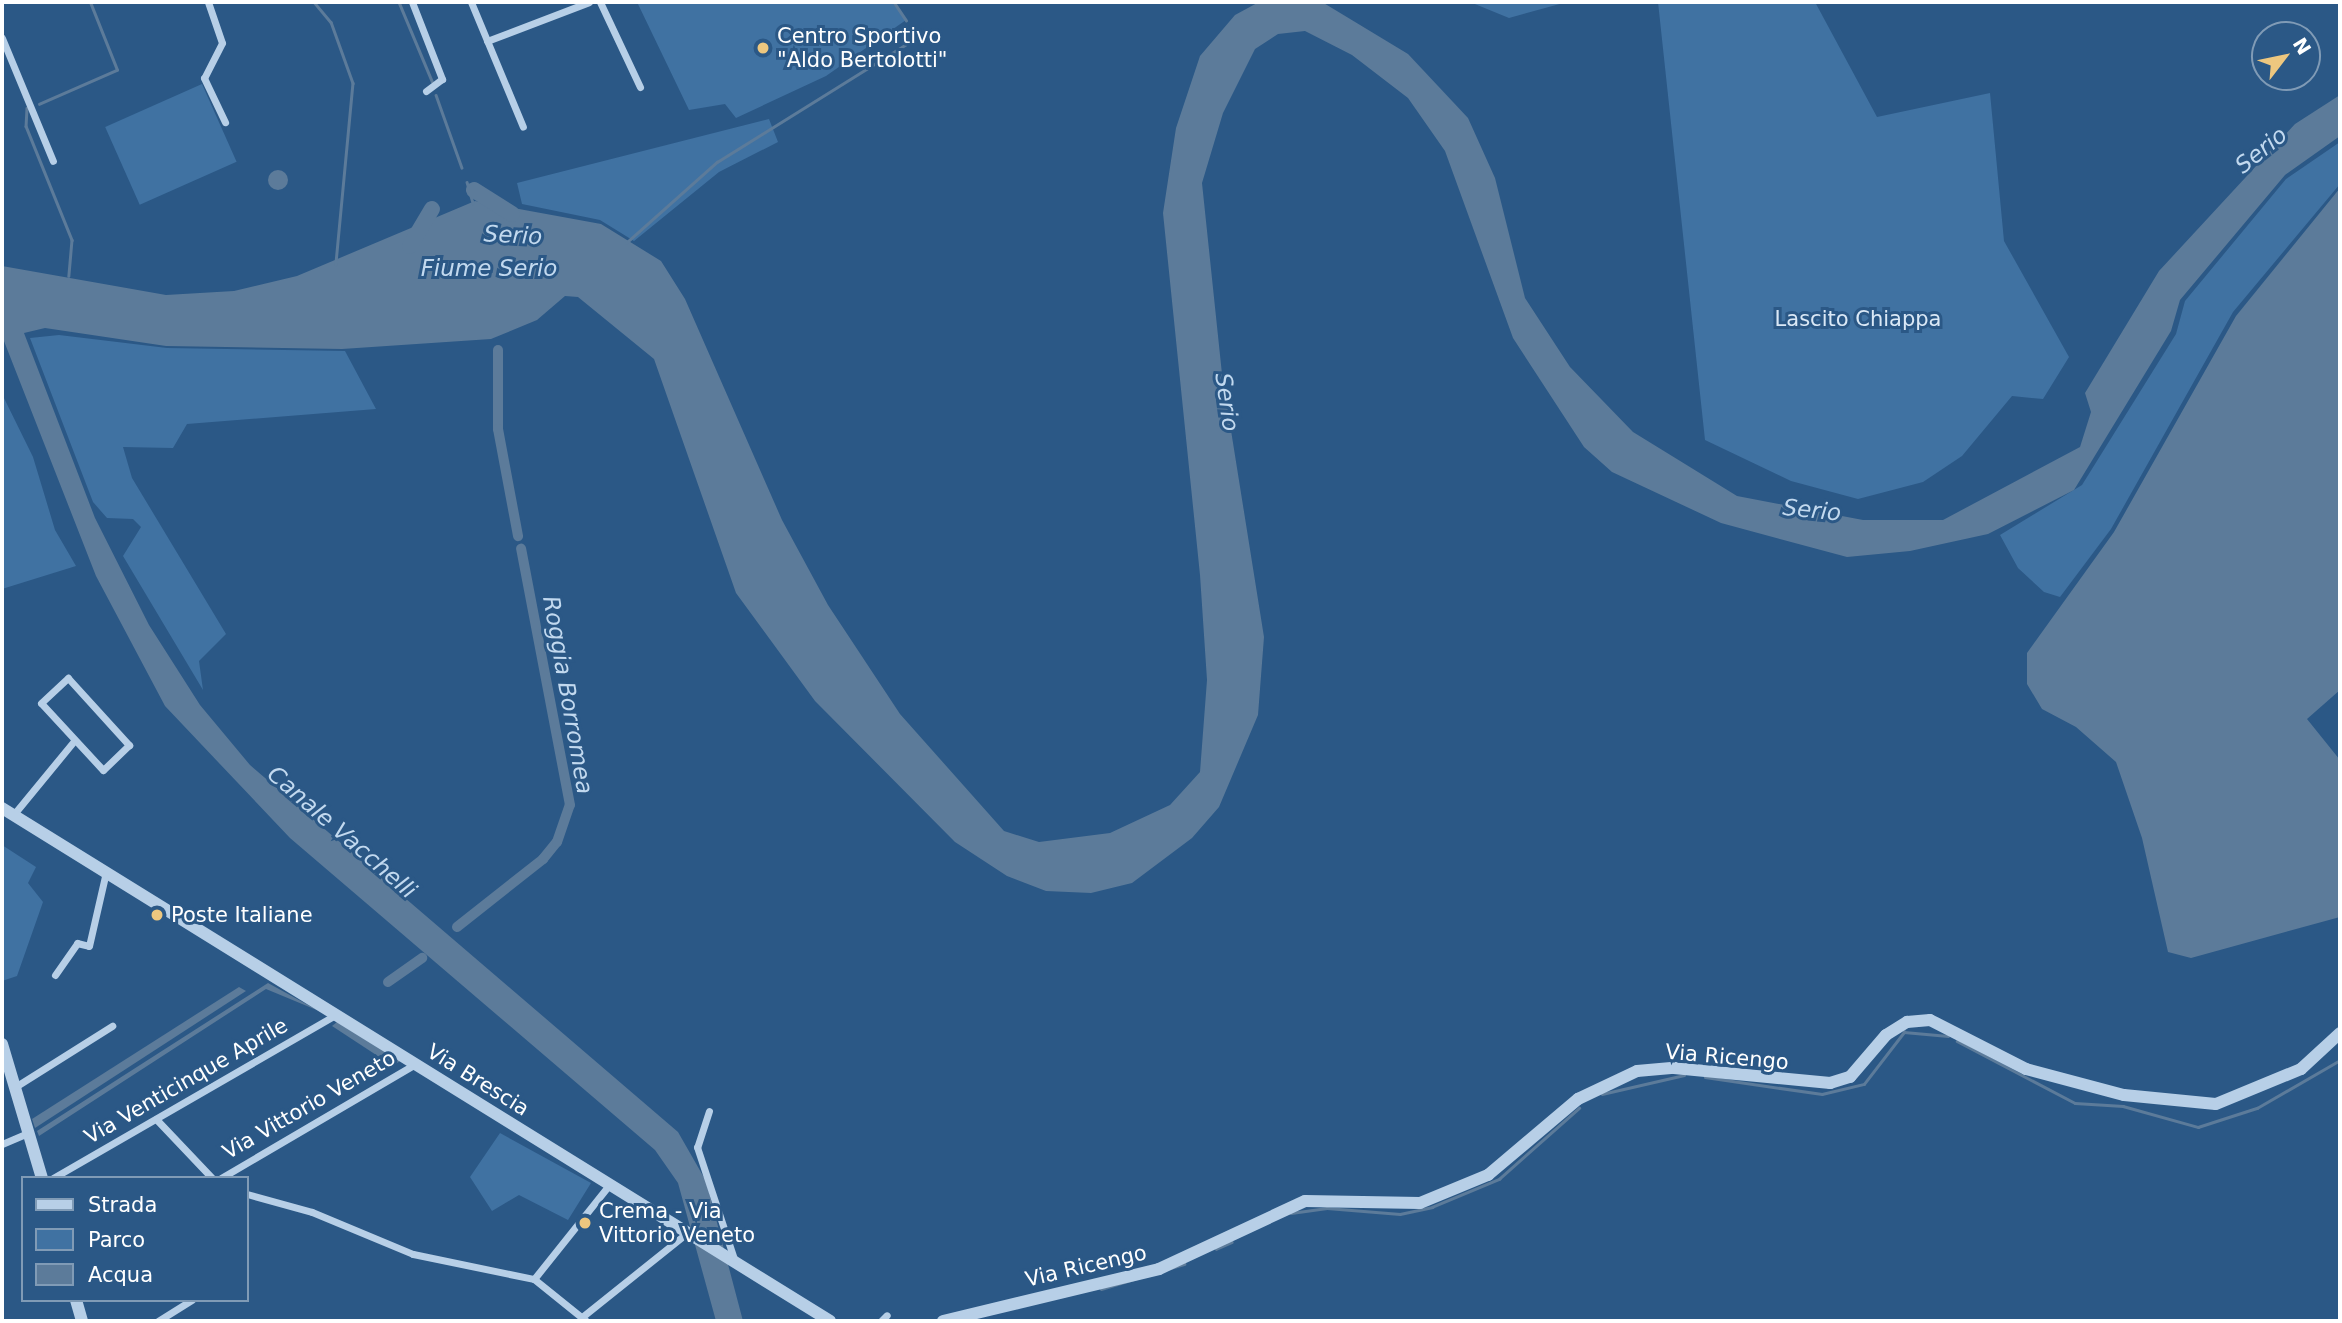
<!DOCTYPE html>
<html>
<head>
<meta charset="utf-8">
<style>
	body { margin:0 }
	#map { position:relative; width:2342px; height:1323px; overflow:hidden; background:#2b5886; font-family:"DejaVu Sans",sans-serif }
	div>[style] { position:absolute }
	.green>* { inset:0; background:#4072a2; transform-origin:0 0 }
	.water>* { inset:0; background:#5c7b9a }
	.round { border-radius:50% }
	.stream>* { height:2.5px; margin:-1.25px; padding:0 1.25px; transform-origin:1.25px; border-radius:1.25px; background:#5c7b9a }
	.canal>* { height:10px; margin:-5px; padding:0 5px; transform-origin:5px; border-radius:5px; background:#5c7b9a }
	.river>* { height:16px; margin:-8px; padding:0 8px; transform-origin:8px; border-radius:8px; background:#5c7b9a }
	.minor>* { height:7px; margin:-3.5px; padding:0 3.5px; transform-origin:3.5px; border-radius:3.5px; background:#b7cfe7 }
	.tertiary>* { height:12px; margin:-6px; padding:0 6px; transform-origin:6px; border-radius:6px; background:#b7cfe7 }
	.dots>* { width:19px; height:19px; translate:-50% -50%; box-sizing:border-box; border:4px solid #2b5886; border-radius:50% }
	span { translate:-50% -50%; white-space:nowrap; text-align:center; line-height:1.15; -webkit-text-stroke:6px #2b5886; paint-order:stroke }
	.poi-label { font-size:21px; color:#fff }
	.left { translate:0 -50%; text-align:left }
	.park-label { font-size:21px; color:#dae8f6 }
	.street-label { font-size:21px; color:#fff }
	.water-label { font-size:23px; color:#c2d9ef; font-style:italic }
	.frame { position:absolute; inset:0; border:4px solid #fff; pointer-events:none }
	.legend { position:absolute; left:21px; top:1176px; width:228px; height:126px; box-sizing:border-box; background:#2b5886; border:2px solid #809bb6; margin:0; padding:9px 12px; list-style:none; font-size:21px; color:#fff }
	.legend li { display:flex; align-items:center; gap:14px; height:35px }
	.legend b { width:35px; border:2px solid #809bb6 }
	.north { position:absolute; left:2251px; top:21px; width:70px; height:70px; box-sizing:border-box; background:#2b5886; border:2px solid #809bb6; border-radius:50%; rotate:58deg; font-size:19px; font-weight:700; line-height:28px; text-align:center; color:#fff }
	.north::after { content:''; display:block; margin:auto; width:24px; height:32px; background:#edc77f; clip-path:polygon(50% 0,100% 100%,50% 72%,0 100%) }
</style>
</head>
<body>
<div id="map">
	<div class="green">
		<i style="clip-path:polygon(637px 2px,892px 2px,906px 20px,826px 76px,736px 118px,725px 104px,689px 110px)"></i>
		<i style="clip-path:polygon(1470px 2px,1567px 2px,1509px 18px)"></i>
		<i style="clip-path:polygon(1658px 2px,1815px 2px,1877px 117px,1990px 93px,2004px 241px,2069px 357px,2043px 399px,2012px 396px,1962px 456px,1923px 482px,1858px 499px,1791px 481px,1705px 440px)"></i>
		<i style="left:202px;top:84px;width:85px;height:106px;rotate:66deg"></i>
		<i style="clip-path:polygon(769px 119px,778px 142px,719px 172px,634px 241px,600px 220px,522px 204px,517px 183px)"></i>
		<i style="clip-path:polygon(2340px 142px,2340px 184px,2233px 312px,2111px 529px,2060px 597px,2044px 592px,2018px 568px,2000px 535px,2082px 485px,2176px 334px,2185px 301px,2286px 179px)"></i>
		<i style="clip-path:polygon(59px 335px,167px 348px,345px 351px,376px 409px,187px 424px,173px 448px,123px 447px,132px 478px,226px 634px,199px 661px,203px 690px,123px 556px,141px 527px,133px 519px,107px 518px,93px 502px,30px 338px)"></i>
		<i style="clip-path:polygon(2px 394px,33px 457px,55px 530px,76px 566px,2px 589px)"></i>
		<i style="clip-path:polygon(2px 845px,36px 867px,28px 883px,43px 902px,17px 976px,2px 981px)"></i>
		<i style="clip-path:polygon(500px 1133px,591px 1183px,568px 1220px,519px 1195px,492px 1211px,470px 1177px)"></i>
	</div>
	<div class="water">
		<i style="clip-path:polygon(1259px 2px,1322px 2px,1408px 54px,1468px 118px,1495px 178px,1525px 298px,1570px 367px,1633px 432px,1737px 496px,1863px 520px,1943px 520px,2080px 447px,2091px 412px,2085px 393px,2159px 271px,2295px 124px,2340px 95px,2340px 136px,2285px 175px,2180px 300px,2171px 331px,2074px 490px,1988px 534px,1910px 551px,1847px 557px,1721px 523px,1612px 472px,1584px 447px,1513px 338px,1445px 151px,1408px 98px,1352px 55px,1305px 31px,1278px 34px,1255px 49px,1223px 113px,1202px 183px,1222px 374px,1264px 637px,1258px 715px,1219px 807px,1192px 838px,1132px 883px,1091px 893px,1046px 891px,1007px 876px,955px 842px,815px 701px,736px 593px,654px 359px,578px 297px,565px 296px,537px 320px,491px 339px,342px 349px,166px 346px,45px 328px,24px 333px,95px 518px,149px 625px,200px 705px,250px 765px,678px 1132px,706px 1181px,743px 1321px,716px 1321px,678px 1183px,655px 1150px,290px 838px,165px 706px,96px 576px,2px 336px,2px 266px,166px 295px,234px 291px,297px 276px,475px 201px,601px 224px,661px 261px,685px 299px,782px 520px,828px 605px,900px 714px,1004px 831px,1039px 842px,1110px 833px,1170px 805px,1200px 772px,1207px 680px,1200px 575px,1163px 213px,1176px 128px,1200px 56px,1235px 15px)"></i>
		<i class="round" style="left:268px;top:170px;width:20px;height:20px"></i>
		<i style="clip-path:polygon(2340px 188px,2340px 690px,2307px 719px,2340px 760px,2340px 917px,2191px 958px,2168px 952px,2142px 838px,2116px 762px,2076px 727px,2042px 709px,2027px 684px,2027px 653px,2114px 532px,2236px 316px)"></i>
		<i style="clip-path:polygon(268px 983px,319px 1011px,266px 989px,39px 1136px,37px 1131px)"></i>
		<i style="clip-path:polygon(239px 987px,246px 991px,35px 1128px,32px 1119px)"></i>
		<i style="clip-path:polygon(337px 1022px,400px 1061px,393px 1066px,332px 1026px)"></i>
	</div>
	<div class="stream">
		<i style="left:314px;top:2px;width:26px;rotate:50deg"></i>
		<i style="left:331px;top:22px;width:65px;rotate:70.2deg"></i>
		<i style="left:353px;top:83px;width:182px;rotate:95.4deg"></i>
		<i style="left:399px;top:2px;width:86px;rotate:67.3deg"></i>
		<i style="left:894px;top:2px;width:22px;rotate:56deg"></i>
		<i style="left:436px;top:95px;width:77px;rotate:70.4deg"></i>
		<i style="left:39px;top:104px;width:85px;rotate:-23.6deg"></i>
		<i style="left:117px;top:70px;width:73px;rotate:-111.7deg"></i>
		<i style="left:27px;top:108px;width:18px;rotate:93deg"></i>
		<i style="left:26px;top:126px;width:123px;rotate:68deg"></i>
		<i style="left:72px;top:240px;width:36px;rotate:95deg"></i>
		<i style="left:467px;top:182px;width:22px;rotate:74deg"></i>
		<i style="left:626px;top:243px;width:122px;rotate:-41.7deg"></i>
		<i style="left:717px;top:162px;width:234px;rotate:-31.9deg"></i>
		<i style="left:916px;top:38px;width:7px;rotate:-124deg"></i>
		<i style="left:1957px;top:1041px;width:133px;rotate:27.7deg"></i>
		<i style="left:2075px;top:1103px;width:48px;rotate:3.6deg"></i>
		<i style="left:2123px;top:1106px;width:78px;rotate:15.6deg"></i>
		<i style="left:2198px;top:1127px;width:62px;rotate:-17.9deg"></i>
		<i style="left:2257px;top:1108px;width:96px;rotate:-30deg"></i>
		<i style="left:1705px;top:1077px;width:118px;rotate:8.3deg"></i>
		<i style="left:1822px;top:1094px;width:43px;rotate:-13.4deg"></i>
		<i style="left:1864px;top:1084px;width:66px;rotate:-52.4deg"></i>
		<i style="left:1904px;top:1032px;width:44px;rotate:5.2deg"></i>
		<i style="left:1602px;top:1094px;width:84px;rotate:-13deg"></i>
		<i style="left:1291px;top:1213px;width:36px;rotate:-8deg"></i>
		<i style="left:1327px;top:1208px;width:73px;rotate:4.7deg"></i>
		<i style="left:1400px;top:1214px;width:33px;rotate:-12deg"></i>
		<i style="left:1432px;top:1207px;width:73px;rotate:-22.7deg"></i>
		<i style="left:1499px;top:1179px;width:107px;rotate:-41.6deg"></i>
		<i style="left:1216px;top:1249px;width:17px;rotate:-24deg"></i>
		<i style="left:1101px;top:1289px;width:87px;rotate:-16.8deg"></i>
	</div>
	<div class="canal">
		<i style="left:498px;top:350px;width:79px;rotate:90deg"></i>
		<i style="left:498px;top:429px;width:109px;rotate:79.4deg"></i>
		<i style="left:457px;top:927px;width:110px;rotate:-38.3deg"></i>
		<i style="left:543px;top:859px;width:22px;rotate:-51deg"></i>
		<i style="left:557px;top:842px;width:39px;rotate:-71deg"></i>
		<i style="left:570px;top:805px;width:261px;rotate:-100.8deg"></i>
		<i style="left:388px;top:982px;width:42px;rotate:-35.2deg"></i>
	</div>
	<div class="river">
		<i style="left:474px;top:190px;width:45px;rotate:32.3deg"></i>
		<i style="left:410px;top:246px;width:43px;rotate:-59.3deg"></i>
	</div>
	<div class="minor">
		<i style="left:208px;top:2px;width:43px;rotate:71.1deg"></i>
		<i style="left:222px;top:43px;width:39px;rotate:117deg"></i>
		<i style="left:204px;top:78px;width:49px;rotate:64.5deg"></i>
		<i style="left:412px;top:2px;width:83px;rotate:68.7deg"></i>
		<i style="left:442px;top:79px;width:20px;rotate:143deg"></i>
		<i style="left:471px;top:2px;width:135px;rotate:67.4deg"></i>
		<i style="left:600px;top:2px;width:94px;rotate:64.8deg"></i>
		<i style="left:2px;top:38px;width:133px;rotate:67.5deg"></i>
		<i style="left:487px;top:41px;width:109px;rotate:-20.9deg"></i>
		<i style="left:68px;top:678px;width:91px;rotate:47.7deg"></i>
		<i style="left:129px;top:745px;width:36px;rotate:136deg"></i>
		<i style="left:103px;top:770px;width:91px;rotate:-132.8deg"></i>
		<i style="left:41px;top:703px;width:37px;rotate:-43deg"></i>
		<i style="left:14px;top:814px;width:94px;rotate:-50.6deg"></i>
		<i style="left:55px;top:975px;width:39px;rotate:-55deg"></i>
		<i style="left:77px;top:943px;width:12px;rotate:14deg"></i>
		<i style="left:89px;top:946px;width:76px;rotate:-77.1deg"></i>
		<i style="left:15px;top:1087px;width:115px;rotate:-32.2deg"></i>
		<i style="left:709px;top:1111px;width:38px;rotate:108deg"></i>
		<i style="left:697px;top:1147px;width:121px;rotate:71.7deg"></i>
		<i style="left:156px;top:1119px;width:81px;rotate:46.5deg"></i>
		<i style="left:2px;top:1144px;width:28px;rotate:-23deg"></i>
		<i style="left:53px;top:1178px;width:328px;rotate:-30deg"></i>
		<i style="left:221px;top:1178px;width:225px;rotate:-30.4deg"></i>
		<i style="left:247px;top:1194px;width:67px;rotate:15.5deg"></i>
		<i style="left:312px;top:1212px;width:109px;rotate:22.6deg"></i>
		<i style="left:413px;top:1254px;width:124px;rotate:11.7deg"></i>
		<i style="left:534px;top:1279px;width:67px;rotate:38.9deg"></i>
		<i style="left:534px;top:1279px;width:120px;rotate:-51.4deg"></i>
		<i style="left:582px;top:1317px;width:134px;rotate:-38.7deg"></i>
		<i style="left:158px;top:1321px;width:40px;rotate:-32deg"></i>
		<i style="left:881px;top:1321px;width:8px;rotate:-45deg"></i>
	</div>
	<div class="tertiary">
		<i style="left:2px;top:808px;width:974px;rotate:31.78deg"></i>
		<i style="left:2px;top:1044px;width:140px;rotate:73.4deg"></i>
		<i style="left:76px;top:1300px;width:22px;rotate:74deg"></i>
		<i style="left:943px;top:1321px;width:222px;rotate:-13.5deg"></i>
		<i style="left:1159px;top:1269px;width:161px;rotate:-25deg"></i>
		<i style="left:1305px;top:1201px;width:115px;rotate:1deg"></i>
		<i style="left:1420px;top:1203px;width:74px;rotate:-22.4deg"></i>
		<i style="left:1488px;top:1175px;width:118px;rotate:-40.2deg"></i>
		<i style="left:1578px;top:1099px;width:65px;rotate:-25.4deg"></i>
		<i style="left:1637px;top:1071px;width:37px;rotate:-5deg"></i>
		<i style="left:1674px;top:1068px;width:157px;rotate:5.5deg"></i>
		<i style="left:1830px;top:1083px;width:21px;rotate:-17deg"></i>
		<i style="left:1850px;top:1077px;width:55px;rotate:-49.4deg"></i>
		<i style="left:1886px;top:1035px;width:25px;rotate:-32deg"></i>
		<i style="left:1907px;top:1022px;width:23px;rotate:-5deg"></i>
		<i style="left:1930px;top:1020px;width:108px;rotate:27deg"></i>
		<i style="left:2026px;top:1069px;width:101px;rotate:14.9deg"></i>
		<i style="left:2124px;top:1095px;width:92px;rotate:5.6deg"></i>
		<i style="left:2216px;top:1104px;width:92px;rotate:-22.4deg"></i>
		<i style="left:2301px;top:1069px;width:53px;rotate:-42.7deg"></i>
	</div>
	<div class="dots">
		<i style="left:763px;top:48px;background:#edc77f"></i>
		<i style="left:157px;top:915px;background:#edc77f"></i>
		<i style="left:585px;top:1223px;background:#edc77f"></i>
	</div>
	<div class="poi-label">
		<span class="left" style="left:777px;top:48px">Centro Sportivo<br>"Aldo Bertolotti"</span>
		<span class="left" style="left:171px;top:915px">Poste Italiane</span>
		<span class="left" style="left:599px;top:1223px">Crema - Via<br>Vittorio Veneto</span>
	</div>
	<div class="park-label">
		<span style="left:1858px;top:319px">Lascito Chiappa</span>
	</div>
	<div class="street-label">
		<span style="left:1727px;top:1057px;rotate:5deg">Via Ricengo</span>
		<span style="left:478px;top:1080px;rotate:32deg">Via Brescia</span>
		<span style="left:186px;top:1081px;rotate:-30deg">Via Venticinque Aprile</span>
		<span style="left:309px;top:1105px;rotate:-30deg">Via Vittorio Veneto</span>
		<span style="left:1086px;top:1266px;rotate:-13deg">Via Ricengo</span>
	</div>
	<div class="water-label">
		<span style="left:2261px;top:150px;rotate:-39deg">Serio</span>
		<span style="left:513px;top:235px;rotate:3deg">Serio</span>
		<span style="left:489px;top:268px">Fiume Serio</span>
		<span style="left:1227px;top:402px;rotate:82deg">Serio</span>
		<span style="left:1812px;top:510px;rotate:6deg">Serio</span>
		<span style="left:568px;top:695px;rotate:80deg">Roggia Borromea</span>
		<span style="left:342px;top:832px;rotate:41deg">Canale Vacchelli</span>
	</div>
	<div class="frame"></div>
	<ul class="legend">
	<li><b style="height:9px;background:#b7cfe7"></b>Strada</li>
	<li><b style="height:19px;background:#4072a2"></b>Parco</li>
	<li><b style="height:19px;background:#5c7b9a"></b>Acqua</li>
	</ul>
	<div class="north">N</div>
</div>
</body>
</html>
